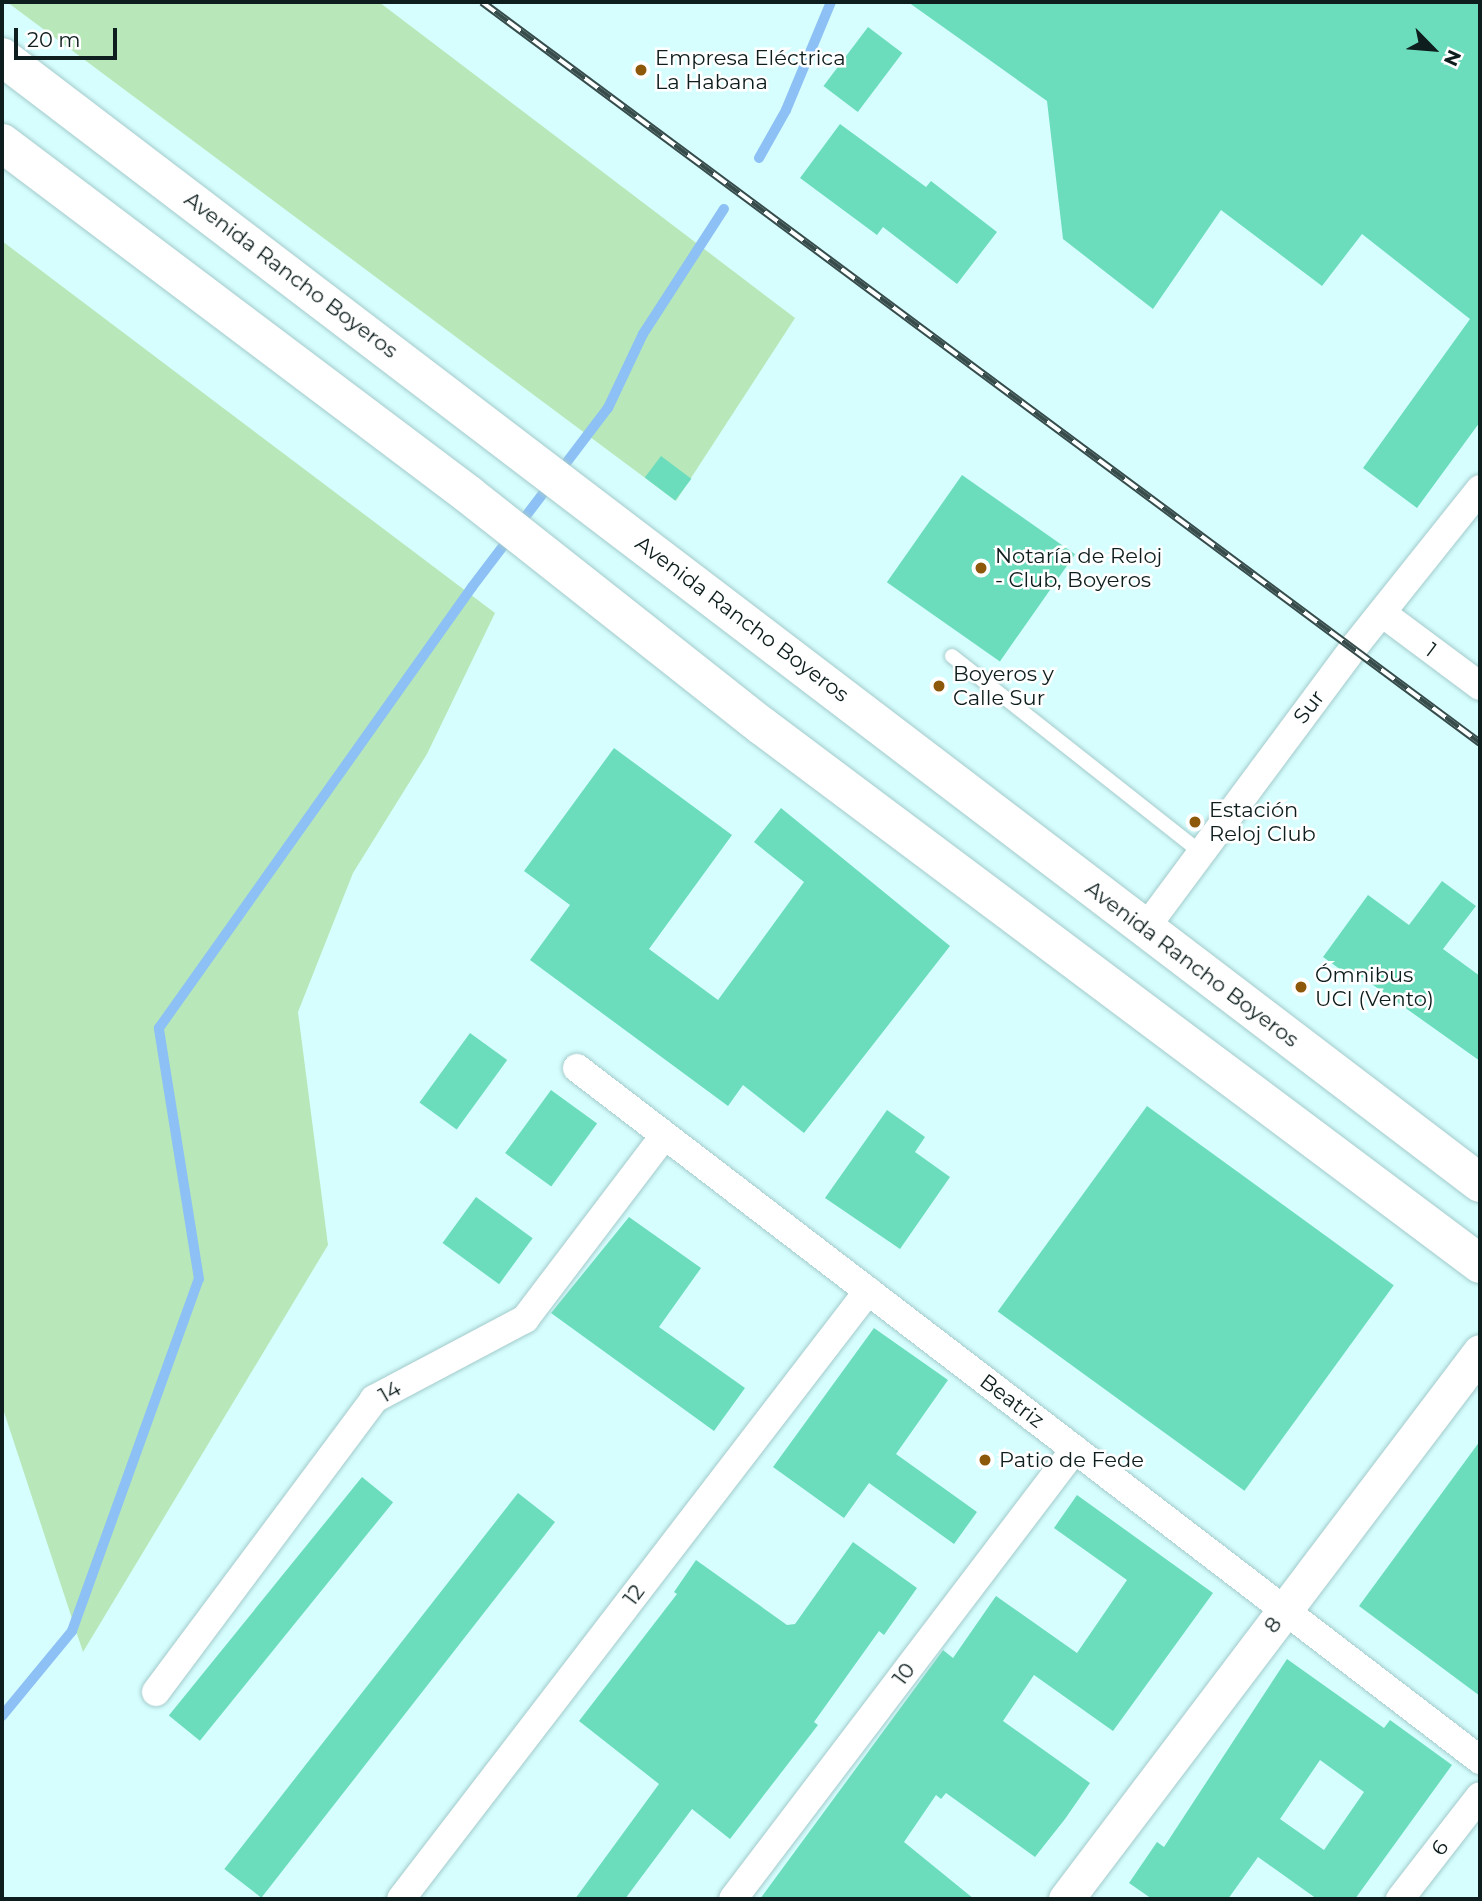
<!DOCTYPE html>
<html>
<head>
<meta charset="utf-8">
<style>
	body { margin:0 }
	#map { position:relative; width:1482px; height:1901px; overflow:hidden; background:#d6fefe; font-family:Montserrat,sans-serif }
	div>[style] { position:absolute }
	.green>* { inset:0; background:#b8e8b9 }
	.stream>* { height:10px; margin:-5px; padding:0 5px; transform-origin:5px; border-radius:5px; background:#8dc0f4 }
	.building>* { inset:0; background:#6cddbc; transform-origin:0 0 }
	.roads { filter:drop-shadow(0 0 2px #a4cacb) drop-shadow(0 0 2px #a4cacb) }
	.service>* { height:14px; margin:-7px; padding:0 7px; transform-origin:7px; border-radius:7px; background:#fff }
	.minor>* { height:28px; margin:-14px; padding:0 14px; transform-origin:14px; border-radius:14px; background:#fff }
	.tertiary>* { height:35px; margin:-17.5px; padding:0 17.5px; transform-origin:17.5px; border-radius:17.5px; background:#fff }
	.trunk>* { height:38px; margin:-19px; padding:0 19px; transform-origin:19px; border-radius:19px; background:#fff }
	.rail>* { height:8px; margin-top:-4px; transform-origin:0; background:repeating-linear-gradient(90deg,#fff 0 16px,#384c4c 0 32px); box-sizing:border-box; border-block:2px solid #384c4c }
	.dots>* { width:19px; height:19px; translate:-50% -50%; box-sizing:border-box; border:4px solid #fff; border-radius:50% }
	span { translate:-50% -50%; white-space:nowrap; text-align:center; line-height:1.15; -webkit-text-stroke:5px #fff; paint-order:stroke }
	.poi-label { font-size:21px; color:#0e1d1d }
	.left { translate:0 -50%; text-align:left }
	.street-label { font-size:21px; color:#0e1d1d }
	.frame { position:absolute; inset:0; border:4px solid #0e1d1d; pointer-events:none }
	.north { position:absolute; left:1398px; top:14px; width:70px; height:70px; -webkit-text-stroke:5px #fff; paint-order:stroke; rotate:115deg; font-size:19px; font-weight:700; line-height:28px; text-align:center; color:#0e1d1d }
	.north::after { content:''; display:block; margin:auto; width:24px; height:32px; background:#0e1d1d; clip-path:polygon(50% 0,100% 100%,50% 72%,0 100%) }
	.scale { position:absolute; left:14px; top:28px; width:103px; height:32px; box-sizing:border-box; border:4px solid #0e1d1d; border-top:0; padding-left:9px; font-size:21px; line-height:24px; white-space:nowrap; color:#0e1d1d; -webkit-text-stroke:5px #fff; paint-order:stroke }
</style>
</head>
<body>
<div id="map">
	<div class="green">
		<i style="clip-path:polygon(7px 2px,379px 2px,795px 318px,676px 501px)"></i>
		<i style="clip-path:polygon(2px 241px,495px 613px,427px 754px,353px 873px,298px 1012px,328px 1245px,83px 1652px,2px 1406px)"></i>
	</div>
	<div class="stream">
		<i style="left:759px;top:158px;width:55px;rotate:-60.6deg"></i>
		<i style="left:786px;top:110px;width:117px;rotate:-67.4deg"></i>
		<i style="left:2px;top:1716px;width:110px;rotate:-50.5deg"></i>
		<i style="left:72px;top:1631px;width:374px;rotate:-70.2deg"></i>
		<i style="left:199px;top:1279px;width:254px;rotate:-99.1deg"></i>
		<i style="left:159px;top:1028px;width:541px;rotate:-54.63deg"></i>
		<i style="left:472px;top:587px;width:225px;rotate:-52.8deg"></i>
		<i style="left:608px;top:408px;width:82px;rotate:-64.7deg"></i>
		<i style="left:643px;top:334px;width:149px;rotate:-57.1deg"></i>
	</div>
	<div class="building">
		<i style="clip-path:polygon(908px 2px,1480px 2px,1480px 422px,1417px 508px,1363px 468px,1470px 319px,1362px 234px,1322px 286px,1221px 210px,1153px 309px,1063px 239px,1047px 101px)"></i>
		<i style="left:868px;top:27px;width:43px;height:74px;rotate:37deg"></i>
		<i style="clip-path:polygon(840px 124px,926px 187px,931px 181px,997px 232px,957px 284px,883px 227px,877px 235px,800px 178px)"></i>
		<i style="left:661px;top:456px;width:38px;height:27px;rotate:37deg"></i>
		<i style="left:962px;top:475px;width:138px;height:131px;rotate:35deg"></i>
		<i style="clip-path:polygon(614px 748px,732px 835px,649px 949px,718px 1000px,804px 882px,754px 842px,781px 808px,950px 946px,804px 1133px,743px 1085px,728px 1106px,530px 960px,570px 905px,524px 871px)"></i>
		<i style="clip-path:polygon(1442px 881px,1476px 906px,1443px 949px,1480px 976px,1480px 1061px,1352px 970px,1348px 975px,1323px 957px,1368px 895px,1409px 925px)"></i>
		<i style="left:470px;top:1033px;width:46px;height:86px;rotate:36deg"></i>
		<i style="left:551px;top:1090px;width:57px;height:78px;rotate:36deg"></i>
		<i style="left:1147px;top:1106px;width:305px;height:254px;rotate:36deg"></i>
		<i style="clip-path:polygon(887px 1110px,925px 1137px,915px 1152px,950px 1177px,900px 1249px,825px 1198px)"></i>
		<i style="left:476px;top:1197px;width:70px;height:57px;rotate:36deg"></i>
		<i style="clip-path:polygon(629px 1217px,701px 1268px,659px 1327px,745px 1388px,714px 1431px,551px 1313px)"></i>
		<i style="clip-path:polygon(874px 1328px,948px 1380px,896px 1454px,977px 1512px,954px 1544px,869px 1483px,844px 1518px,773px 1467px)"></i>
		<i style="clip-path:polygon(1480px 1441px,1480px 1696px,1359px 1606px)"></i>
		<i style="left:362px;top:1477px;width:40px;height:307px;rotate:39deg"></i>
		<i style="left:518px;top:1493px;width:47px;height:477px;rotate:38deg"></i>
		<i style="clip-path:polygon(1077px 1495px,1213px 1593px,1113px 1731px,1034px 1675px,1003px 1721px,1090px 1783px,1065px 1819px,1035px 1857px,946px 1793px,941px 1799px,936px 1795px,904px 1842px,974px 1899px,760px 1899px,943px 1650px,953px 1658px,996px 1596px,1077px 1653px,1127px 1580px,1054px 1528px)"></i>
		<i style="clip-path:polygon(853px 1542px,917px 1588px,884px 1635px,879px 1631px,814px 1722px,818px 1725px,730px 1839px,692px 1809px,625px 1899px,575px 1899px,659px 1784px,579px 1721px,677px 1594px,674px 1592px,696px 1560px,787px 1625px,795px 1624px)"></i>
		<i style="clip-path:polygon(evenodd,1287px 1659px,1384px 1728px,1390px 1720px,1452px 1765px,1355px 1899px,1317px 1899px,1258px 1857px,1228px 1899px,1152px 1899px,1129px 1883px,1157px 1842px,1164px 1847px,1287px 1659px,1320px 1760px,1364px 1792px,1324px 1850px,1280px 1819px,1320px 1760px)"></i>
	</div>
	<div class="roads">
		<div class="service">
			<i style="left:952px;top:656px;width:315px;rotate:38.3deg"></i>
		</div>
		<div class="minor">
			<i style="left:1382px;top:613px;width:122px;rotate:36.7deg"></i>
			<i style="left:1144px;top:930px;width:352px;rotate:-53.4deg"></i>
			<i style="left:1354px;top:647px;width:202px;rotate:-51.4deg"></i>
			<i style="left:577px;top:1068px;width:1138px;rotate:37.46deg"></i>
			<i style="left:156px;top:1692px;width:365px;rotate:-53.3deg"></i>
			<i style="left:374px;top:1399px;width:171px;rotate:-27.9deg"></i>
			<i style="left:525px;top:1319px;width:228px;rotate:-52.8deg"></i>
			<i style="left:401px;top:1899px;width:767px;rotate:-52.47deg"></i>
			<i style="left:733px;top:1899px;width:565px;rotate:-52.77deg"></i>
			<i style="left:1400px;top:1899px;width:130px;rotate:-52.2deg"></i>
		</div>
		<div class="tertiary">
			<i style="left:1066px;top:1899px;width:686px;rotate:-52.88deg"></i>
		</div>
		<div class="trunk">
			<i style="left:2px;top:57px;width:1858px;rotate:37.3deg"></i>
			<i style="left:2px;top:143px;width:583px;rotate:36.99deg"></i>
			<i style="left:468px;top:494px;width:375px;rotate:38.3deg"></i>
			<i style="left:762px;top:726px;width:897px;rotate:36.84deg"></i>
		</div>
	</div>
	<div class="rail">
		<i style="left:482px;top:2px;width:1243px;rotate:36.59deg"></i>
	</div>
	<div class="dots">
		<i style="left:641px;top:70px;background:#8e580b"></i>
		<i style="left:981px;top:568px;background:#8e580b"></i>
		<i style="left:939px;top:686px;background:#8e580b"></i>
		<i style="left:1195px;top:822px;background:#8e580b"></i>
		<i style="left:1301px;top:987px;background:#8e580b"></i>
		<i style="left:985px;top:1460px;background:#8e580b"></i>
	</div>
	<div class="poi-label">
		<span class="left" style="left:655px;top:70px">Empresa Eléctrica<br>La Habana</span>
		<span class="left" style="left:995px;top:568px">Notaría de Reloj<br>- Club, Boyeros</span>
		<span class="left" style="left:953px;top:686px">Boyeros y<br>Calle Sur</span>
		<span class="left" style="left:1209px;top:822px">Estación<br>Reloj Club</span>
		<span class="left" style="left:1315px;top:987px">Ómnibus<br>UCI (Vento)</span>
		<span class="left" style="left:999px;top:1460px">Patio de Fede</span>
	</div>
	<div class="street-label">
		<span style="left:291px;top:275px;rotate:37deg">Avenida Rancho Boyeros</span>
		<span style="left:742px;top:619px;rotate:37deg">Avenida Rancho Boyeros</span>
		<span style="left:1431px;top:650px;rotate:37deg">1</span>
		<span style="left:1309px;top:707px;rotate:-53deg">Sur</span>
		<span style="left:1192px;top:964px;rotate:37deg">Avenida Rancho Boyeros</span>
		<span style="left:390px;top:1392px;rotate:-30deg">14</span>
		<span style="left:1012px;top:1401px;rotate:37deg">Beatriz</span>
		<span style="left:634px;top:1595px;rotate:-53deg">12</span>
		<span style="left:1273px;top:1625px;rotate:-53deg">8</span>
		<span style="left:904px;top:1674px;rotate:-53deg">10</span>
		<span style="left:1440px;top:1848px;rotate:-52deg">6</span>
	</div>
	<div class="frame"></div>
	<div class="north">N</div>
	<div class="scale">20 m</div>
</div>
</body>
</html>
